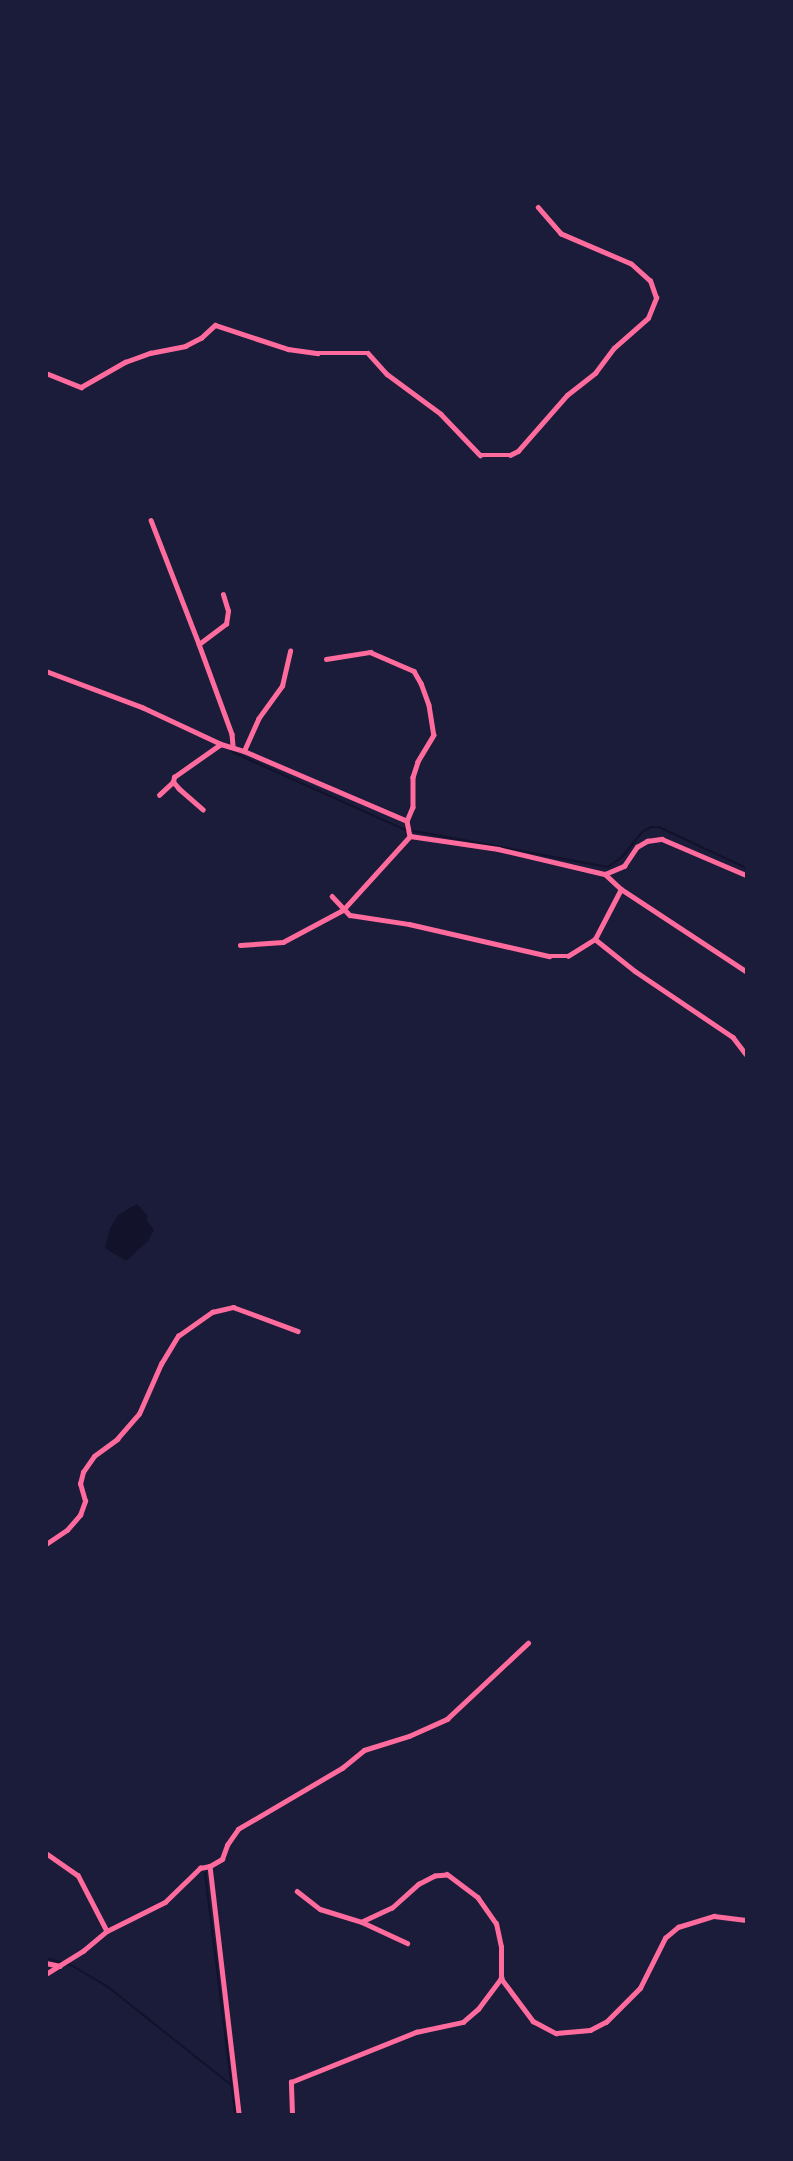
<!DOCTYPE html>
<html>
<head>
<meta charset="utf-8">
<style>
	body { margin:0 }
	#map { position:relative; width:793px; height:2161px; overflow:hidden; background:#1b1b3a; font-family:Barlow,sans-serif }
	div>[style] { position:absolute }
	.water>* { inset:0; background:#12122b }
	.stream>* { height:2px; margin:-1px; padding:0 1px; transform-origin:1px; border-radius:1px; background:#12122b }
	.minor>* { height:4.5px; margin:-2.25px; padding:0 2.25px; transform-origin:2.25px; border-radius:2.25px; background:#ff6b9d }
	span { translate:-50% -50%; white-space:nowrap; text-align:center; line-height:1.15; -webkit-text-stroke:6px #1b1b3a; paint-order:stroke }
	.frame { position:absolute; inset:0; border:48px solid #1b1b3a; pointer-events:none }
</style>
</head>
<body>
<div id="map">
	<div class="water">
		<i style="clip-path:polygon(137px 1204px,147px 1215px,147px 1221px,154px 1230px,148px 1241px,126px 1261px,105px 1248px,110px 1228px,118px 1215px)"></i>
	</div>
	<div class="stream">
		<i style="left:232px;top:752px;width:188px;rotate:24.2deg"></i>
		<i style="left:403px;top:829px;width:208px;rotate:10.5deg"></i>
		<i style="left:608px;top:867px;width:17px;rotate:-36deg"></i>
		<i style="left:622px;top:857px;width:32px;rotate:-51deg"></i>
		<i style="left:642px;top:832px;width:10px;rotate:-29deg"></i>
		<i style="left:651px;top:827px;width:8px"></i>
		<i style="left:659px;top:827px;width:96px;rotate:25.2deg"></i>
		<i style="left:205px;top:1873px;width:243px;rotate:82.9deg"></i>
		<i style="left:46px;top:1958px;width:26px;rotate:16deg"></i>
		<i style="left:71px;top:1965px;width:43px;rotate:30.7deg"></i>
		<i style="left:108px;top:1987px;width:157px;rotate:38.5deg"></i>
	</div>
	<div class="minor">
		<i style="left:46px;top:373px;width:38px;rotate:22deg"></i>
		<i style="left:81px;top:387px;width:51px;rotate:-29.6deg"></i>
		<i style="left:125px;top:362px;width:27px;rotate:-20deg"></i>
		<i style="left:150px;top:353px;width:36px;rotate:-11deg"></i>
		<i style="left:185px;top:346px;width:18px;rotate:-27deg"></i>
		<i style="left:201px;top:338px;width:19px;rotate:-43deg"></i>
		<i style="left:215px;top:325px;width:77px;rotate:18.2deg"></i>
		<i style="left:288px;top:349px;width:30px;rotate:8deg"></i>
		<i style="left:318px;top:353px;width:50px"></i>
		<i style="left:368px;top:353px;width:28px;rotate:48deg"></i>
		<i style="left:387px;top:374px;width:67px;rotate:36.5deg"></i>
		<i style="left:441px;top:414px;width:57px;rotate:46.4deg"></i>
		<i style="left:480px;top:455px;width:30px"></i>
		<i style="left:510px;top:455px;width:9px;rotate:-27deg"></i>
		<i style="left:518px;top:451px;width:74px;rotate:-48.8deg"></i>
		<i style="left:567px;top:395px;width:36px;rotate:-38deg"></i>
		<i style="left:595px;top:373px;width:31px;rotate:-53deg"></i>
		<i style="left:614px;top:348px;width:45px;rotate:-41.4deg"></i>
		<i style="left:648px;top:318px;width:22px;rotate:-68deg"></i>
		<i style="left:656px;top:298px;width:18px;rotate:-109deg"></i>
		<i style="left:650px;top:281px;width:25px;rotate:-138deg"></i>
		<i style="left:631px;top:264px;width:76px;rotate:-156.8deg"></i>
		<i style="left:561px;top:234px;width:35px;rotate:-131deg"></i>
		<i style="left:151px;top:520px;width:133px;rotate:68.8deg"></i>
		<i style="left:199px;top:644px;width:96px;rotate:69.9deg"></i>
		<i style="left:232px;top:734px;width:12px;rotate:85deg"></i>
		<i style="left:199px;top:644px;width:34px;rotate:-37deg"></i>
		<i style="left:226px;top:624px;width:13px;rotate:-81deg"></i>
		<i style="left:228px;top:611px;width:17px;rotate:-107deg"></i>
		<i style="left:326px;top:659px;width:45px;rotate:-9deg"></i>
		<i style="left:370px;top:652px;width:48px;rotate:23.4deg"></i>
		<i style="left:414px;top:671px;width:14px;rotate:60deg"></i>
		<i style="left:421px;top:683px;width:23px;rotate:70deg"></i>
		<i style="left:429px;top:705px;width:30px;rotate:81deg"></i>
		<i style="left:434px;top:735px;width:31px;rotate:121deg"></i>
		<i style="left:418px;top:762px;width:16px;rotate:108deg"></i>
		<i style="left:413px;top:777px;width:30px;rotate:90deg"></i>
		<i style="left:413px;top:807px;width:15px;rotate:113deg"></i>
		<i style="left:407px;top:821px;width:15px;rotate:79deg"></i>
		<i style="left:46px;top:671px;width:103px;rotate:20.6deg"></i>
		<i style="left:142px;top:707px;width:87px;rotate:25.1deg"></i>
		<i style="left:221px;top:744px;width:24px;rotate:17deg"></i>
		<i style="left:244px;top:751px;width:35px;rotate:-66deg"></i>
		<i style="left:258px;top:719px;width:41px;rotate:-54deg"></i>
		<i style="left:282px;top:686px;width:36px;rotate:-77deg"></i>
		<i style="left:244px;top:751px;width:177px;rotate:23.2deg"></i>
		<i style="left:159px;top:795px;width:19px;rotate:-43deg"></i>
		<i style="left:203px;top:810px;width:32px;rotate:-139deg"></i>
		<i style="left:179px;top:789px;width:9px;rotate:-131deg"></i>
		<i style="left:173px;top:782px;width:5px;rotate:-79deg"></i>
		<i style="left:174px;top:777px;width:57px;rotate:-35.1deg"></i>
		<i style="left:410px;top:836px;width:89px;rotate:8.4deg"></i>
		<i style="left:498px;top:849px;width:110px;rotate:13.2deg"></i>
		<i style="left:605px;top:874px;width:22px;rotate:43deg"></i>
		<i style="left:621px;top:889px;width:149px;rotate:33.3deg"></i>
		<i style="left:605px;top:874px;width:21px;rotate:-23deg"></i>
		<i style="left:624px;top:866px;width:23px;rotate:-56deg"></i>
		<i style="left:637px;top:847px;width:12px;rotate:-31deg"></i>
		<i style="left:647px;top:841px;width:15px;rotate:-8deg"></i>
		<i style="left:662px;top:839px;width:91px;rotate:23.2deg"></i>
		<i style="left:332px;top:896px;width:26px;rotate:47deg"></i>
		<i style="left:350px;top:915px;width:60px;rotate:8.7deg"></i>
		<i style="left:409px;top:924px;width:144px;rotate:12.9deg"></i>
		<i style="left:549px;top:956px;width:19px"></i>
		<i style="left:568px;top:956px;width:32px;rotate:-32deg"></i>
		<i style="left:595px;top:939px;width:56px;rotate:-62.5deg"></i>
		<i style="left:595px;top:939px;width:51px;rotate:38.7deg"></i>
		<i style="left:635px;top:971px;width:118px;rotate:34deg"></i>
		<i style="left:733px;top:1037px;width:21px;rotate:53deg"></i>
		<i style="left:240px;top:945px;width:43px;rotate:-4deg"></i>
		<i style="left:283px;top:942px;width:68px;rotate:-28.1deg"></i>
		<i style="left:343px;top:910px;width:100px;rotate:-47.8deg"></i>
		<i style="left:46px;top:1544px;width:25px;rotate:-34deg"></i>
		<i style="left:67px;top:1530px;width:20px;rotate:-49deg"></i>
		<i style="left:80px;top:1515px;width:15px;rotate:-70deg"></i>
		<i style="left:85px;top:1501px;width:18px;rotate:-106deg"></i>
		<i style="left:80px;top:1484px;width:12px;rotate:-76deg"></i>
		<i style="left:83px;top:1472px;width:19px;rotate:-55deg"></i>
		<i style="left:94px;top:1456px;width:29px;rotate:-36deg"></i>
		<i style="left:117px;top:1439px;width:33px;rotate:-49deg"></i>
		<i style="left:139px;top:1414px;width:55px;rotate:-66.3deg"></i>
		<i style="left:161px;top:1364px;width:33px;rotate:-59deg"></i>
		<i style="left:178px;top:1336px;width:42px;rotate:-35.2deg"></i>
		<i style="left:212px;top:1312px;width:22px;rotate:-13deg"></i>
		<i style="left:233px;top:1307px;width:69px;rotate:20.3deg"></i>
		<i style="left:46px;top:1853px;width:39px;rotate:35deg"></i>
		<i style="left:78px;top:1875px;width:63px;rotate:62.6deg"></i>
		<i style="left:210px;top:1866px;width:250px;rotate:83.3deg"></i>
		<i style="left:297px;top:1891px;width:29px;rotate:38deg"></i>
		<i style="left:320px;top:1909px;width:44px;rotate:17.2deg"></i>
		<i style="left:362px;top:1922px;width:50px;rotate:25deg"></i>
		<i style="left:46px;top:1963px;width:14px;rotate:12deg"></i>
		<i style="left:46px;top:1974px;width:44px;rotate:-31.9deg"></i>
		<i style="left:83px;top:1951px;width:31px;rotate:-40deg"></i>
		<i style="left:107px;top:1931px;width:65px;rotate:-26.6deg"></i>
		<i style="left:165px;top:1902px;width:49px;rotate:-44.2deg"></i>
		<i style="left:200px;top:1868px;width:10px;rotate:-11deg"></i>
		<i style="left:210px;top:1866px;width:14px;rotate:-30deg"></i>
		<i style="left:222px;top:1859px;width:15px;rotate:-70deg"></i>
		<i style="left:227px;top:1845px;width:19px;rotate:-55deg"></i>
		<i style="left:238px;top:1829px;width:121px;rotate:-30.4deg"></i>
		<i style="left:342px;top:1768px;width:28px;rotate:-39deg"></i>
		<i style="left:364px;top:1750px;width:47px;rotate:-17.3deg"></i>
		<i style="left:409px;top:1736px;width:42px;rotate:-24.1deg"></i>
		<i style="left:447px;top:1719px;width:111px;rotate:-43.2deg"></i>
		<i style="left:501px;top:1978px;width:54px;rotate:53.3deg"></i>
		<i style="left:533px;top:2021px;width:26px;rotate:28deg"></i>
		<i style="left:556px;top:2033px;width:34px;rotate:-5deg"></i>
		<i style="left:590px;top:2030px;width:18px;rotate:-27deg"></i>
		<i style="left:606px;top:2022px;width:48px;rotate:-45deg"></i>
		<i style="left:640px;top:1988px;width:56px;rotate:-63.4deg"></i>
		<i style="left:665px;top:1938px;width:17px;rotate:-40deg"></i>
		<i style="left:678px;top:1927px;width:38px;rotate:-17deg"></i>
		<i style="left:714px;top:1916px;width:32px;rotate:7deg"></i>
		<i style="left:292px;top:2114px;width:32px;rotate:-92deg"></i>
		<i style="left:291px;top:2082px;width:135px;rotate:-21.8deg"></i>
		<i style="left:416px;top:2032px;width:48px;rotate:-12deg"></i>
		<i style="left:463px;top:2022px;width:20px;rotate:-41deg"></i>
		<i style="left:478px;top:2009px;width:39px;rotate:-53deg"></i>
		<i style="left:501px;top:1978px;width:31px;rotate:-90deg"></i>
		<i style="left:501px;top:1947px;width:24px;rotate:-102deg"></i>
		<i style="left:496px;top:1924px;width:32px;rotate:-125deg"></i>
		<i style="left:478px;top:1898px;width:39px;rotate:-143deg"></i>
		<i style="left:447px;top:1875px;width:12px;rotate:175deg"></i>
		<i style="left:435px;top:1876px;width:18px;rotate:153deg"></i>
		<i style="left:419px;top:1884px;width:36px;rotate:138deg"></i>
		<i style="left:392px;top:1908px;width:33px;rotate:155deg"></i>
	</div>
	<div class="frame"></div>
</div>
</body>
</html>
